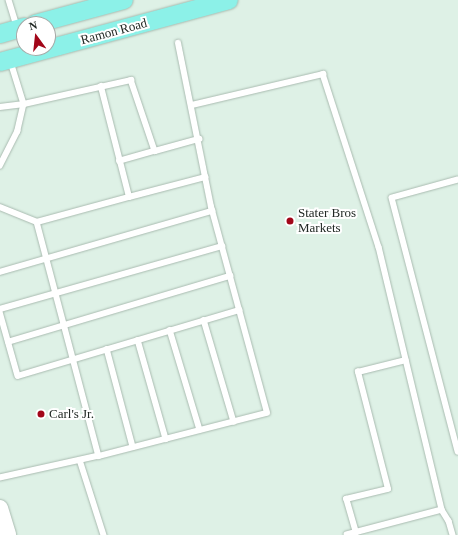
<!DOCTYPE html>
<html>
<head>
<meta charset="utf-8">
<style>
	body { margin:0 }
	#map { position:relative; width:458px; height:535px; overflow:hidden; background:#def1e6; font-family:Georgia,serif }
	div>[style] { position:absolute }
	.roads { filter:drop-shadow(0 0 1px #a9bbb0) drop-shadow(0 0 1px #a9bbb0) }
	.service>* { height:5.5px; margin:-2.75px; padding:0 2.75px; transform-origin:2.75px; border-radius:2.75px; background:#fff }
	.secondary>* { height:16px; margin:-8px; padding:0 8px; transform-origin:8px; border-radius:8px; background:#fff }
	.primary>* { height:18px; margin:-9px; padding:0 9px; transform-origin:9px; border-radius:9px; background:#8cf1e8 }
	.dots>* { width:11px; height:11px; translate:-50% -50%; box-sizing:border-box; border:2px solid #fff; border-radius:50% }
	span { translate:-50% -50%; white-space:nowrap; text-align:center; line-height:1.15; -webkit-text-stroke:4px #fff; paint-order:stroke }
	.street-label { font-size:13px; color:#212824 }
	.poi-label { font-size:13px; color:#212824 }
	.left { translate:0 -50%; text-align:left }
	.north { position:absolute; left:16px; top:16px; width:40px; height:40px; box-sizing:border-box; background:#fff; border:1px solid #a6a9a7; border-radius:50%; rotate:345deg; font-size:11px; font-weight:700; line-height:16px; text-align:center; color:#212824 }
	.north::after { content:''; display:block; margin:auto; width:14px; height:18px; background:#a20619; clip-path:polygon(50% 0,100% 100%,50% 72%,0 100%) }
</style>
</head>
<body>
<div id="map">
	<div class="roads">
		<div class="service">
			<i style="left:9px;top:0;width:28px;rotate:73deg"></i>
			<i style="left:11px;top:62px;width:44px;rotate:72.8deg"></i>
			<i style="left:24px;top:104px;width:110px;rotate:-12.6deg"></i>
			<i style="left:131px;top:80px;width:75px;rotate:71.3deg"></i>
			<i style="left:155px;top:151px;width:46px;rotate:-15.3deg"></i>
			<i style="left:192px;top:105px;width:135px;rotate:-13.3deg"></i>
			<i style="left:323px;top:74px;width:182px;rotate:72.1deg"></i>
			<i style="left:379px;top:247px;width:270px;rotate:76.5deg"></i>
			<i style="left:442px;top:510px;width:98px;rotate:165.3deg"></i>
			<i style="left:0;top:107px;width:24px;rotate:-7deg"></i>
			<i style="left:24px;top:104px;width:28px;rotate:103deg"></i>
			<i style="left:18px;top:131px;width:39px;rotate:117deg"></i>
			<i style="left:119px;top:161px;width:37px;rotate:-16deg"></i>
			<i style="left:458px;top:180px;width:68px;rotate:164.7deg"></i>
			<i style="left:392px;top:198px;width:262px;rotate:75.4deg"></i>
			<i style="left:129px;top:197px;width:79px;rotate:-14.7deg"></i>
			<i style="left:0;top:207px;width:40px;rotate:22deg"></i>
			<i style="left:37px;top:222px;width:242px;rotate:75.2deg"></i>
			<i style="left:99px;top:456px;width:101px;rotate:167.5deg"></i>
			<i style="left:37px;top:222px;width:95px;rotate:-15.2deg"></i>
			<i style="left:129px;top:197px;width:114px;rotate:-104.3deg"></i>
			<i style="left:0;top:272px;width:221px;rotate:-16.1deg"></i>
			<i style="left:0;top:309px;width:231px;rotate:-15.8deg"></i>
			<i style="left:0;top:312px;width:66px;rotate:74.3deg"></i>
			<i style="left:18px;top:376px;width:231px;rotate:-16.6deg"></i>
			<i style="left:204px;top:320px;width:106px;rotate:73.6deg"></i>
			<i style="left:170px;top:330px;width:104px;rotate:73.3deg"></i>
			<i style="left:138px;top:340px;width:103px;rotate:74.2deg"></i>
			<i style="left:8px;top:342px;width:232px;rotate:-16.6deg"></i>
			<i style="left:107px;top:349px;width:101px;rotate:75.1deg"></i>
			<i style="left:99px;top:456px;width:173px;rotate:-14.4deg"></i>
			<i style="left:267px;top:413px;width:213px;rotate:-105.2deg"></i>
			<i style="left:211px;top:207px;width:167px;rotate:-101.4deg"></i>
			<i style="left:80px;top:460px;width:79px;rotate:72.3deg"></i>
			<i style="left:442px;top:510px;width:13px;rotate:58deg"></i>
			<i style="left:449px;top:521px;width:15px;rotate:74deg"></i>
			<i style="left:356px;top:533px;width:35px;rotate:-106deg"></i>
			<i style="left:346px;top:499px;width:43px;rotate:-13.4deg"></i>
			<i style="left:388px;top:489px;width:121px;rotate:-104.4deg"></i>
			<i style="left:358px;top:372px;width:49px;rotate:-14deg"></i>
		</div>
		<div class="secondary">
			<i style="left:0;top:508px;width:28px;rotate:73deg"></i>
		</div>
		<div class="primary">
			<i style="left:35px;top:24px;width:92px;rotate:-15.1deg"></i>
			<i style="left:0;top:34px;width:25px;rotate:-16deg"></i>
			<i style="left:0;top:62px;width:237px;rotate:-15.1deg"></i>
		</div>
	</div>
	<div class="dots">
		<i style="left:290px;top:221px;background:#a20619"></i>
		<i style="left:41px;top:414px;background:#a20619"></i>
	</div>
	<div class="street-label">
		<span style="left:114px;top:32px;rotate:-15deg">Ramon Road</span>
	</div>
	<div class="poi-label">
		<span class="left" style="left:298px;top:221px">Stater Bros<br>Markets</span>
		<span class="left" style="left:49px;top:414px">Carl's Jr.</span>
	</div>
	<div class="north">N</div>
</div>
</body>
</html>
